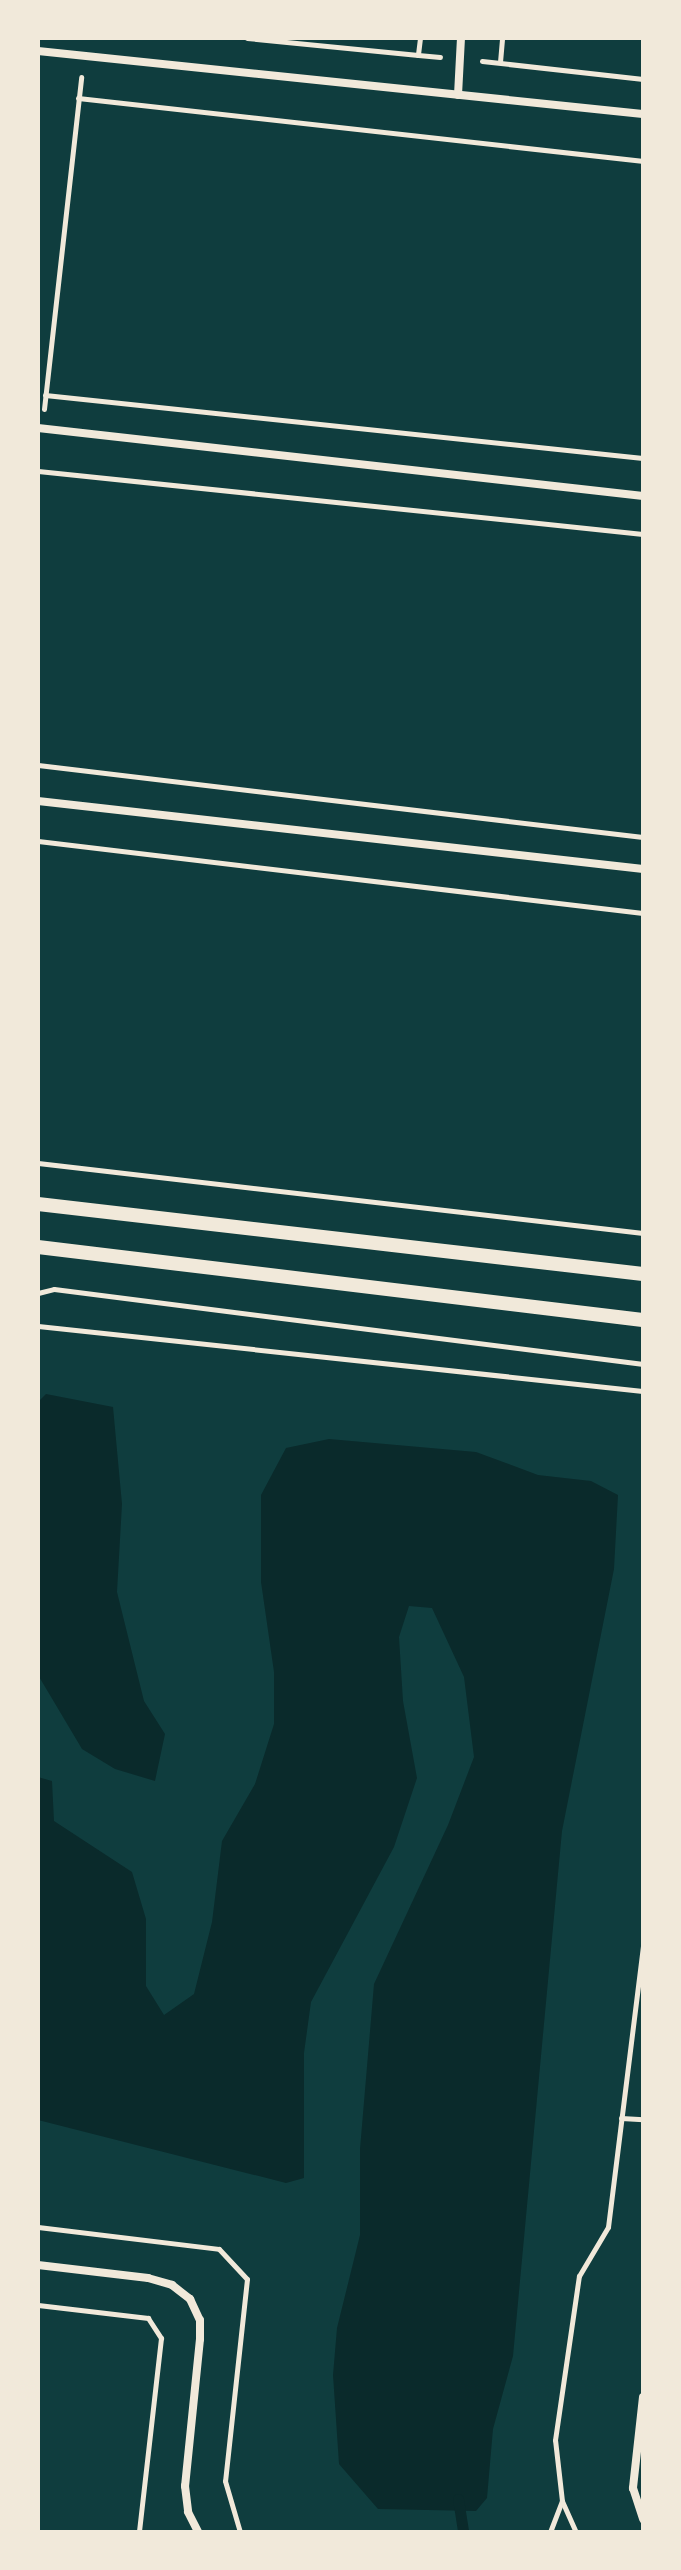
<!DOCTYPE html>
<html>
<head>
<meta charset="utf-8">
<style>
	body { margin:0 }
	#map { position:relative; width:681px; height:2570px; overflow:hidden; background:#0f3d3e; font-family:"Open Sans",sans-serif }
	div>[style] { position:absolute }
	.water>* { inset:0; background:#0a2a2b }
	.stream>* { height:11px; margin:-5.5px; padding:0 5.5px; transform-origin:5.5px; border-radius:5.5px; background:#0a2a2b }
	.path>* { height:5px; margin:-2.5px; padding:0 2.5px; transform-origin:2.5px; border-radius:2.5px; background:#f1e9da }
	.minor>* { height:8px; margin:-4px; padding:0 4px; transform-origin:4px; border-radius:4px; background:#f1e9da }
	.tertiary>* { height:14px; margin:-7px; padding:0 7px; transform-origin:7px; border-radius:7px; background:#f1e9da }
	span { translate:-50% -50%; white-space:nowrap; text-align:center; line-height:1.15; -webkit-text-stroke:6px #f1e9da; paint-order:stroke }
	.frame { position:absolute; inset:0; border:40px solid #f1e9da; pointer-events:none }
</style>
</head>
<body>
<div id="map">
	<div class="water">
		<i style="clip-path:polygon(46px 1394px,113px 1407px,122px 1504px,117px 1592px,144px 1701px,165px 1734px,155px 1781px,115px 1769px,82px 1749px,38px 1675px,38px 1402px)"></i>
		<i style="clip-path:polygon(329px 1439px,476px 1452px,538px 1475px,591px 1481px,618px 1495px,614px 1569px,562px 1831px,513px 2356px,493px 2429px,487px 2498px,476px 2511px,378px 2509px,339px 2464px,333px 2375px,337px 2328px,360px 2235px,360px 2149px,374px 1984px,448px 1825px,474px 1757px,464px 1677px,432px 1608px,409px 1606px,399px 1637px,403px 1701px,417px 1778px,394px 1847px,311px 2002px,304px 2053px,304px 2178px,286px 2183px,38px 2120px,38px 1777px,52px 1781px,54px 1821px,132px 1872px,146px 1919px,146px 1986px,164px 2015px,194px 1994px,212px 1922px,222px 1841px,255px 1784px,274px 1724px,274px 1672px,261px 1582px,261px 1495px,286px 1448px)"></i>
	</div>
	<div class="stream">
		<i style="left:458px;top:2499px;width:33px;rotate:81deg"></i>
	</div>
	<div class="path">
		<i style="left:247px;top:38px;width:172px;rotate:5.7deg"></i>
		<i style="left:420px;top:38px;width:17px;rotate:97deg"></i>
		<i style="left:418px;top:55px;width:22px;rotate:5deg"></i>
		<i style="left:482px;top:61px;width:162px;rotate:6.4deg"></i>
		<i style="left:500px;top:62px;width:24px;rotate:-85deg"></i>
		<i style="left:78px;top:98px;width:569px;rotate:6.36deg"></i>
		<i style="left:45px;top:395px;width:601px;rotate:6.01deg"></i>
		<i style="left:44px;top:409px;width:334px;rotate:-83.6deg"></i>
		<i style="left:38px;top:471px;width:608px;rotate:5.94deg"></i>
		<i style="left:38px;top:765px;width:609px;rotate:6.79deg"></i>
		<i style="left:38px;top:841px;width:609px;rotate:6.79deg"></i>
		<i style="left:38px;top:1163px;width:609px;rotate:6.6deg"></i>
		<i style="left:38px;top:1293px;width:16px;rotate:-14deg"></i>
		<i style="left:54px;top:1289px;width:594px;rotate:7.26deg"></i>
		<i style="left:38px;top:1326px;width:608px;rotate:6.13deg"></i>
		<i style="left:621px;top:2118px;width:22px;rotate:3deg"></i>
		<i style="left:38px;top:2227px;width:182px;rotate:6.9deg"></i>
		<i style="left:219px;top:2249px;width:41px;rotate:47deg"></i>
		<i style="left:247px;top:2279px;width:203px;rotate:96.2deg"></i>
		<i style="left:225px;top:2481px;width:53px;rotate:73.6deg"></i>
		<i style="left:38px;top:2305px;width:111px;rotate:6.7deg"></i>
		<i style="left:148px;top:2318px;width:24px;rotate:57deg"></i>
		<i style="left:161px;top:2338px;width:195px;rotate:96.5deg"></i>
		<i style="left:562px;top:2501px;width:34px;rotate:66deg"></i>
		<i style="left:550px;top:2532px;width:33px;rotate:-69deg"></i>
		<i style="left:562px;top:2501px;width:61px;rotate:-96.5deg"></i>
		<i style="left:555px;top:2440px;width:166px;rotate:-81.7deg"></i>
		<i style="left:579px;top:2276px;width:57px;rotate:-59.4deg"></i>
		<i style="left:608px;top:2227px;width:284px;rotate:-82.9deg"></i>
	</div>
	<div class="minor">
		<i style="left:38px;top:51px;width:608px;rotate:5.94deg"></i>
		<i style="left:458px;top:95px;width:57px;rotate:-87deg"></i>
		<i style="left:38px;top:428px;width:609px;rotate:6.41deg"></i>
		<i style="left:38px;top:801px;width:609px;rotate:6.41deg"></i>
		<i style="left:38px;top:2265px;width:111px;rotate:6.7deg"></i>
		<i style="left:148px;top:2278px;width:25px;rotate:16deg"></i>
		<i style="left:172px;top:2285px;width:23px;rotate:38deg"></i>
		<i style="left:190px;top:2299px;width:23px;rotate:65deg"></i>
		<i style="left:200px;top:2320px;width:19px;rotate:90deg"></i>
		<i style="left:200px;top:2339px;width:148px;rotate:95.8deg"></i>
		<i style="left:185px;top:2486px;width:26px;rotate:83deg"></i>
		<i style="left:188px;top:2512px;width:22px;rotate:63deg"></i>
		<i style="left:643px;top:2397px;width:92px;rotate:96.3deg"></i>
		<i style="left:633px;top:2488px;width:33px;rotate:72deg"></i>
	</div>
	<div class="tertiary">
		<i style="left:38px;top:1204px;width:609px;rotate:6.6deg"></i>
		<i style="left:38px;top:1247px;width:609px;rotate:6.88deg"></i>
	</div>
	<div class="frame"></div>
</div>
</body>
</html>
